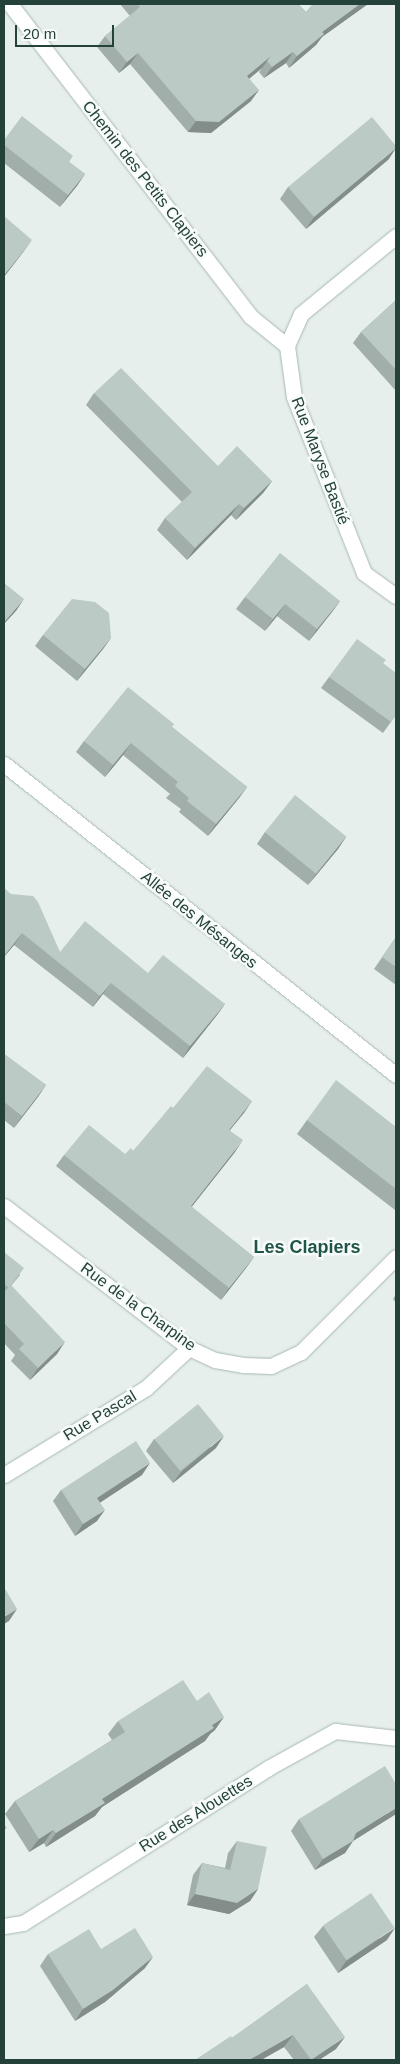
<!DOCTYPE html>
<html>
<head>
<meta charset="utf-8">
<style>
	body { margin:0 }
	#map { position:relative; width:400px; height:2064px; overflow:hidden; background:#e6efeb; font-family:Arial,sans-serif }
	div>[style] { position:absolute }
	.roads { filter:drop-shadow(0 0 1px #a8b8b2) drop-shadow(0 0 1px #a8b8b2) }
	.street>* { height:15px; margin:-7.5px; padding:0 7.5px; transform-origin:7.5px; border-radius:7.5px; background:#fff }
	.wall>* { inset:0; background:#a1aea9 }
	.shaded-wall>* { inset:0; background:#838d89 }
	.building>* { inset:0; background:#bbcac4; transform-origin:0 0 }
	span { translate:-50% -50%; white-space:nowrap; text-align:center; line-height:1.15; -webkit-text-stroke:5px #f7fbf9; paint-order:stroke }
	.street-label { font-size:16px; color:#24423a }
	.neighbourhood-label { font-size:18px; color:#1f5548; font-weight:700 }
	.frame { position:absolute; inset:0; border:5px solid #24423a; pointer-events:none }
	.scale { position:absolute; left:15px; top:25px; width:99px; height:22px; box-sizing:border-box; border:2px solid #24423a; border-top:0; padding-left:6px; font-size:15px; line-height:18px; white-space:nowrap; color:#24423a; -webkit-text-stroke:4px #f7fbf9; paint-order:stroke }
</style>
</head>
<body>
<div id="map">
	<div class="roads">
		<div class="street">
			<i style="left:10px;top:4px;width:394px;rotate:52.4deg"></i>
			<i style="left:250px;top:316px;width:48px;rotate:39deg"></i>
			<i style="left:396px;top:236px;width:123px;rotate:140.6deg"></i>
			<i style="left:301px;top:314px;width:35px;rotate:114deg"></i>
			<i style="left:287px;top:346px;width:51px;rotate:82.2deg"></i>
			<i style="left:294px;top:397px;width:189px;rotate:68.3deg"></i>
			<i style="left:364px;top:573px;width:39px;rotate:36deg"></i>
			<i style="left:4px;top:764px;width:500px;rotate:38.43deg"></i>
			<i style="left:4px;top:1206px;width:233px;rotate:37.5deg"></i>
			<i style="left:189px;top:1348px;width:29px;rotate:25deg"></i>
			<i style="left:215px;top:1360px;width:28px;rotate:10deg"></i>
			<i style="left:243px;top:1365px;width:28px;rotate:2deg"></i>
			<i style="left:271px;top:1366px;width:33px;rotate:-25deg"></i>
			<i style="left:301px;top:1352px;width:134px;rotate:-45deg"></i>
			<i style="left:4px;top:1475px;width:167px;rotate:-31.5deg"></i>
			<i style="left:146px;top:1388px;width:59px;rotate:-42.9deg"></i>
			<i style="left:4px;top:1926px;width:19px;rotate:-9deg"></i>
			<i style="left:23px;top:1923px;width:290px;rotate:-32.3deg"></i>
			<i style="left:268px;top:1768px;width:77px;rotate:-28.9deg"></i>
			<i style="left:335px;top:1731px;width:61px;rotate:6.5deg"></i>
		</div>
	</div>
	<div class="wall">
		<i style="clip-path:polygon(120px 4px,298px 4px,306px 12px,313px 4px,368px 4px,322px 37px,316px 45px,289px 68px,286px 63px,264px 78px,259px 72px,262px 68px,249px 79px,251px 101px,211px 133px,188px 132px,130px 64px,119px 73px,97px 47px,105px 36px,130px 16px)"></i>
		<i style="clip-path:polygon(4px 140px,69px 162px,85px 174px,60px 207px,4px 163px)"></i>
		<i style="clip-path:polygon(389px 159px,306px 229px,280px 199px,288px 187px)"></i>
		<i style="clip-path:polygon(396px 300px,396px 391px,353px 343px,361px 332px)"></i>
		<i style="clip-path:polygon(94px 393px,218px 466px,272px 481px,263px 493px,236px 520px,231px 515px,187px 560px,157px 530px,165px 518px,182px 502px,86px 405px)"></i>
		<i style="clip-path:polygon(245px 597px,340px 601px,332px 612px,309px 641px,277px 616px,265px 631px,236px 609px)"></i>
		<i style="clip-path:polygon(43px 635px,111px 638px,103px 649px,77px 681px,35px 646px)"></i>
		<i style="clip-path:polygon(383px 663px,396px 715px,383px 733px,321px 688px,329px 677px)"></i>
		<i style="clip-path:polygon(172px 727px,247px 787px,239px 798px,208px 836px,179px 812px,181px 809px,166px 798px,170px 794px,123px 755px,105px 777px,76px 752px,84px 741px)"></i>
		<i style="clip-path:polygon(265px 832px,346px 837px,338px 849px,308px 885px,257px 844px)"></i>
		<i style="clip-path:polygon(4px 888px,60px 952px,148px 973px,225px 1004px,217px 1015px,183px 1058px,103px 994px,93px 1007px,14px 945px,4px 957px)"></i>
		<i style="clip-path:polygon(396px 937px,396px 985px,374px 969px)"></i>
		<i style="clip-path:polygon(4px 1054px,46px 1085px,14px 1128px,4px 1120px)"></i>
		<i style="clip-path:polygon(252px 1101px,230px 1130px,235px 1152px,191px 1207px,254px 1257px,246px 1268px,221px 1300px,56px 1166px,64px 1155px,125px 1154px,133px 1151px,173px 1108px)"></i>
		<i style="clip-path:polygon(307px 1120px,396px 1127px,396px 1208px,395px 1210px,297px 1134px)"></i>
		<i style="clip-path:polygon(4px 1252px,20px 1275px,11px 1286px,57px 1354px,30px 1380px,11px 1361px,15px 1355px,4px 1343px)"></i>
		<i style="clip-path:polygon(396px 1294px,396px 1303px,393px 1299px)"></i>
		<i style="clip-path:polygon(154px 1439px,216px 1448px,173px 1483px,146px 1451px)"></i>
		<i style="clip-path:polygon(142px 1475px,100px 1502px,97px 1521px,75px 1536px,53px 1501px,61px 1490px)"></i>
		<i style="clip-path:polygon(118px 1721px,215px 1730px,210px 1734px,205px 1741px,102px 1807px,95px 1816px,46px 1847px,44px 1843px,29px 1852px,5px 1814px,15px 1801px,112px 1740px,108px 1734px)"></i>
		<i style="clip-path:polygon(396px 1814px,353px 1841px,345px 1853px,315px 1870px,291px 1831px,299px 1819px)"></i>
		<i style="clip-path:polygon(237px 1841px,258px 1889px,250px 1901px,229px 1914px,187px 1905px,193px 1875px,202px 1863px,225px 1868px,228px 1853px)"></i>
		<i style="clip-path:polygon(323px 1926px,387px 1940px,338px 1973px,314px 1937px)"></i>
		<i style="clip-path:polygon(101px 1949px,145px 1968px,105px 2002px,75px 2021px,40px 1966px,48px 1954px)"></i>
		<i style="clip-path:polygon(307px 1984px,336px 2049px,319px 2060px,294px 2060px,284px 2047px,261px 2060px,195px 2060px,232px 2038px)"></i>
	</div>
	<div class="shaded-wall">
		<i style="clip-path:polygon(360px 4px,368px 4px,322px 37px,316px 45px,289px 68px,297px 56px,322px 32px)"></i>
		<i style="clip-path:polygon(293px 52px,286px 63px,264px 78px,272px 67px)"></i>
		<i style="clip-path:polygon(138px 53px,130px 64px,119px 73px,127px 62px)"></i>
		<i style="clip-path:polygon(271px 56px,262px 68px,239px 87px,247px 76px)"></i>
		<i style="clip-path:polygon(259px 90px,251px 101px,211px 133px,188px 132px,196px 121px)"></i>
		<i style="clip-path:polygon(396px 148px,389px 159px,306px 229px,314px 217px)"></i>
		<i style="clip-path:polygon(85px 174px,77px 186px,60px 207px,68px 195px)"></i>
		<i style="clip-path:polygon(32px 240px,24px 251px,4px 277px,4px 275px)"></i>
		<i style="clip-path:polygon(272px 481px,263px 493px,236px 520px,244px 508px)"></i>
		<i style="clip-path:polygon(239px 504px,231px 515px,187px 560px,195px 548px)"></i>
		<i style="clip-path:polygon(24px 599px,16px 611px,4px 624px,4px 622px)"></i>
		<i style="clip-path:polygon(340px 601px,332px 612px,309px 641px,317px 629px)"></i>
		<i style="clip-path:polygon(285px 604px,277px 616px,265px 631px,273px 619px)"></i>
		<i style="clip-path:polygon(111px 638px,103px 649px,77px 681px,85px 669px)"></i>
		<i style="clip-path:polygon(131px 743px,123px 755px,105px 777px,113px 765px)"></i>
		<i style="clip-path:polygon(247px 787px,239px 798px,208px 836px,216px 824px)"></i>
		<i style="clip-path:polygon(346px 837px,338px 849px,308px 885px,316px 874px)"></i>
		<i style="clip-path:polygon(22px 933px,14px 945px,4px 957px,4px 956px)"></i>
		<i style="clip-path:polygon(111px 983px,103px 994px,93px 1007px,100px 996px)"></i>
		<i style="clip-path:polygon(225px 1004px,217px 1015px,183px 1058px,190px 1046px)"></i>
		<i style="clip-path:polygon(46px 1085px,38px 1097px,14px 1128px,22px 1116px)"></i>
		<i style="clip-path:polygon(252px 1101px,244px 1113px,221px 1141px,229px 1130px)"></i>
		<i style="clip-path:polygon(243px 1140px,235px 1152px,183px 1218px,191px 1206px)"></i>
		<i style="clip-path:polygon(254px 1257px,246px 1268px,221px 1300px,229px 1288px)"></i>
		<i style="clip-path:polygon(65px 1342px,57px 1354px,30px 1380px,38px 1368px)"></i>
		<i style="clip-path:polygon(224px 1436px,216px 1448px,173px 1483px,181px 1472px)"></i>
		<i style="clip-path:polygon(150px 1463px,142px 1475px,89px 1510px,97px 1498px)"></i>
		<i style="clip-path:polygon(105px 1510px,97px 1521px,75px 1536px,83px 1524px)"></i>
		<i style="clip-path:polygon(17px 1609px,9px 1621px,4px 1624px,4px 1617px)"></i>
		<i style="clip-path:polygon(224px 1717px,215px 1730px,210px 1734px,205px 1741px,102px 1807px,95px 1816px,46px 1847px,56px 1833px,102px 1799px)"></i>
		<i style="clip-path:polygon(396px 1808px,396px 1814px,353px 1841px,345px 1853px,315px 1870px,323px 1859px,356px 1833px)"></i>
		<i style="clip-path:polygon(53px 1830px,44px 1843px,29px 1852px,39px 1839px)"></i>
		<i style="clip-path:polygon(258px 1889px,250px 1901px,229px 1914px,187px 1905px,195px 1894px)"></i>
		<i style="clip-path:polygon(395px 1928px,387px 1940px,338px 1973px,346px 1961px)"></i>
		<i style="clip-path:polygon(153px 1957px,145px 1968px,105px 2002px,75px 2021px,83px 2009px)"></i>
		<i style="clip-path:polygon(293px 2035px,284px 2047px,261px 2060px,249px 2060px)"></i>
		<i style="clip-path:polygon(345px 2037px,336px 2049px,319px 2060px,311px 2060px)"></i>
	</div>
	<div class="building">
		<i style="clip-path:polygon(137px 4px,298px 4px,306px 12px,313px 4px,360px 4px,322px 32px,324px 34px,297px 56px,293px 52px,272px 67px,267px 61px,271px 56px,247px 76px,259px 90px,219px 122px,196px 121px,138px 53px,127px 62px,105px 36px,140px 7px)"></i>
		<i style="clip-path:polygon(22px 116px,73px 156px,69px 162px,85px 174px,68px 195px,4px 145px,4px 140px)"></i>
		<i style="clip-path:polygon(372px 117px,396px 146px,396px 148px,314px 217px,288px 187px)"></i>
		<i style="clip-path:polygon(4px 216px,32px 240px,4px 275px)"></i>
		<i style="clip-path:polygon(396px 300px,396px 370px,361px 332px)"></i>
		<i style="clip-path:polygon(121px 368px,218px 466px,237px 446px,272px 481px,244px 508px,239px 504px,195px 548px,165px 518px,192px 492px,94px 393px)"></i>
		<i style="clip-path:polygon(280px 553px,340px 601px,317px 629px,285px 604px,273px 619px,245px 597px)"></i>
		<i style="clip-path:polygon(4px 583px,24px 599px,4px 622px)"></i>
		<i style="clip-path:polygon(72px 599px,95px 602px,109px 613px,111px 638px,85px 669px,43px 635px)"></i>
		<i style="clip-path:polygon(357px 639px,386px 660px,383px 663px,396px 673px,396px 714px,391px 722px,329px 677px)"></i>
		<i style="clip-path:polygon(128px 687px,174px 724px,172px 727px,247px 787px,216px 824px,187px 801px,189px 798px,175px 786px,178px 782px,131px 743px,113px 765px,84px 741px)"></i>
		<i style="left:295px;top:795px;width:66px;height:48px;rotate:39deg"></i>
		<i style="clip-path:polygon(4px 888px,11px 894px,33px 896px,38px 902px,60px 952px,85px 921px,148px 973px,163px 955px,225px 1004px,190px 1046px,111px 983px,100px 996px,22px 933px,4px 956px)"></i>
		<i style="clip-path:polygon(396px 937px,396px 967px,382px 957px)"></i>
		<i style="clip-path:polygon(4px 1054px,46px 1085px,22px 1116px,4px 1102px)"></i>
		<i style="clip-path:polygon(207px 1066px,252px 1101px,229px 1130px,243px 1140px,191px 1206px,254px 1257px,229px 1288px,64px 1155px,89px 1125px,125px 1154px,131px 1148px,133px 1151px,171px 1106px,173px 1108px)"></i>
		<i style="clip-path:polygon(336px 1080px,396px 1127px,396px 1189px,307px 1120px)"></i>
		<i style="clip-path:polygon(4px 1252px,24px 1268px,9px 1288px,4px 1284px)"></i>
		<i style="clip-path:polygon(11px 1285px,65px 1342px,38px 1368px,19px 1349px,24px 1344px,4px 1323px,4px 1292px)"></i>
		<i style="left:198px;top:1404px;width:41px;height:56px;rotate:51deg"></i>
		<i style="clip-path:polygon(136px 1441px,150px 1463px,97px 1498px,105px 1510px,83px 1524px,61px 1490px)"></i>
		<i style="clip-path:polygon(4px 1587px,17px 1609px,4px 1617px)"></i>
		<i style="clip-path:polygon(183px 1680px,197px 1701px,209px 1692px,224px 1717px,212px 1725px,214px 1728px,102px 1799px,105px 1803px,56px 1833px,53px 1830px,39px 1839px,15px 1801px,125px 1732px,118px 1721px)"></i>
		<i style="clip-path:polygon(385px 1766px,396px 1784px,396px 1808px,356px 1833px,353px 1841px,323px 1859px,299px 1819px)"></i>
		<i style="clip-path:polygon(4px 1824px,7px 1828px,4px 1830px)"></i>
		<i style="clip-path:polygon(237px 1841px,267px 1847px,258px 1889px,237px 1903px,195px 1894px,202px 1863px,230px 1870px)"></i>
		<i style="left:371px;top:1893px;width:42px;height:58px;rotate:56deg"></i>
		<i style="clip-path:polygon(135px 1928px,153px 1957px,113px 1990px,83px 2009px,48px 1954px,89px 1929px,101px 1949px)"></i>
		<i style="clip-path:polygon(307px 1984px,345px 2037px,311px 2060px,293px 2035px,249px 2060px,195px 2060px,231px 2036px,232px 2038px)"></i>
	</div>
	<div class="street-label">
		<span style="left:145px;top:179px;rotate:52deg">Chemin des Petits Clapiers</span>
		<span style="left:320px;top:461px;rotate:69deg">Rue Maryse Bastié</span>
		<span style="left:199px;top:920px;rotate:39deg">Allée des Mésanges</span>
		<span style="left:138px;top:1307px;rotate:36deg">Rue de la Charpine</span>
		<span style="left:100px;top:1416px;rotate:-31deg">Rue Pascal</span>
		<span style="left:196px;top:1814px;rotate:-32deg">Rue des Alouettes</span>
	</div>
	<div class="neighbourhood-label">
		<span style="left:307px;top:1247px">Les Clapiers</span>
	</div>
	<div class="frame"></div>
	<div class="scale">20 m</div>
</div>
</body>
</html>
